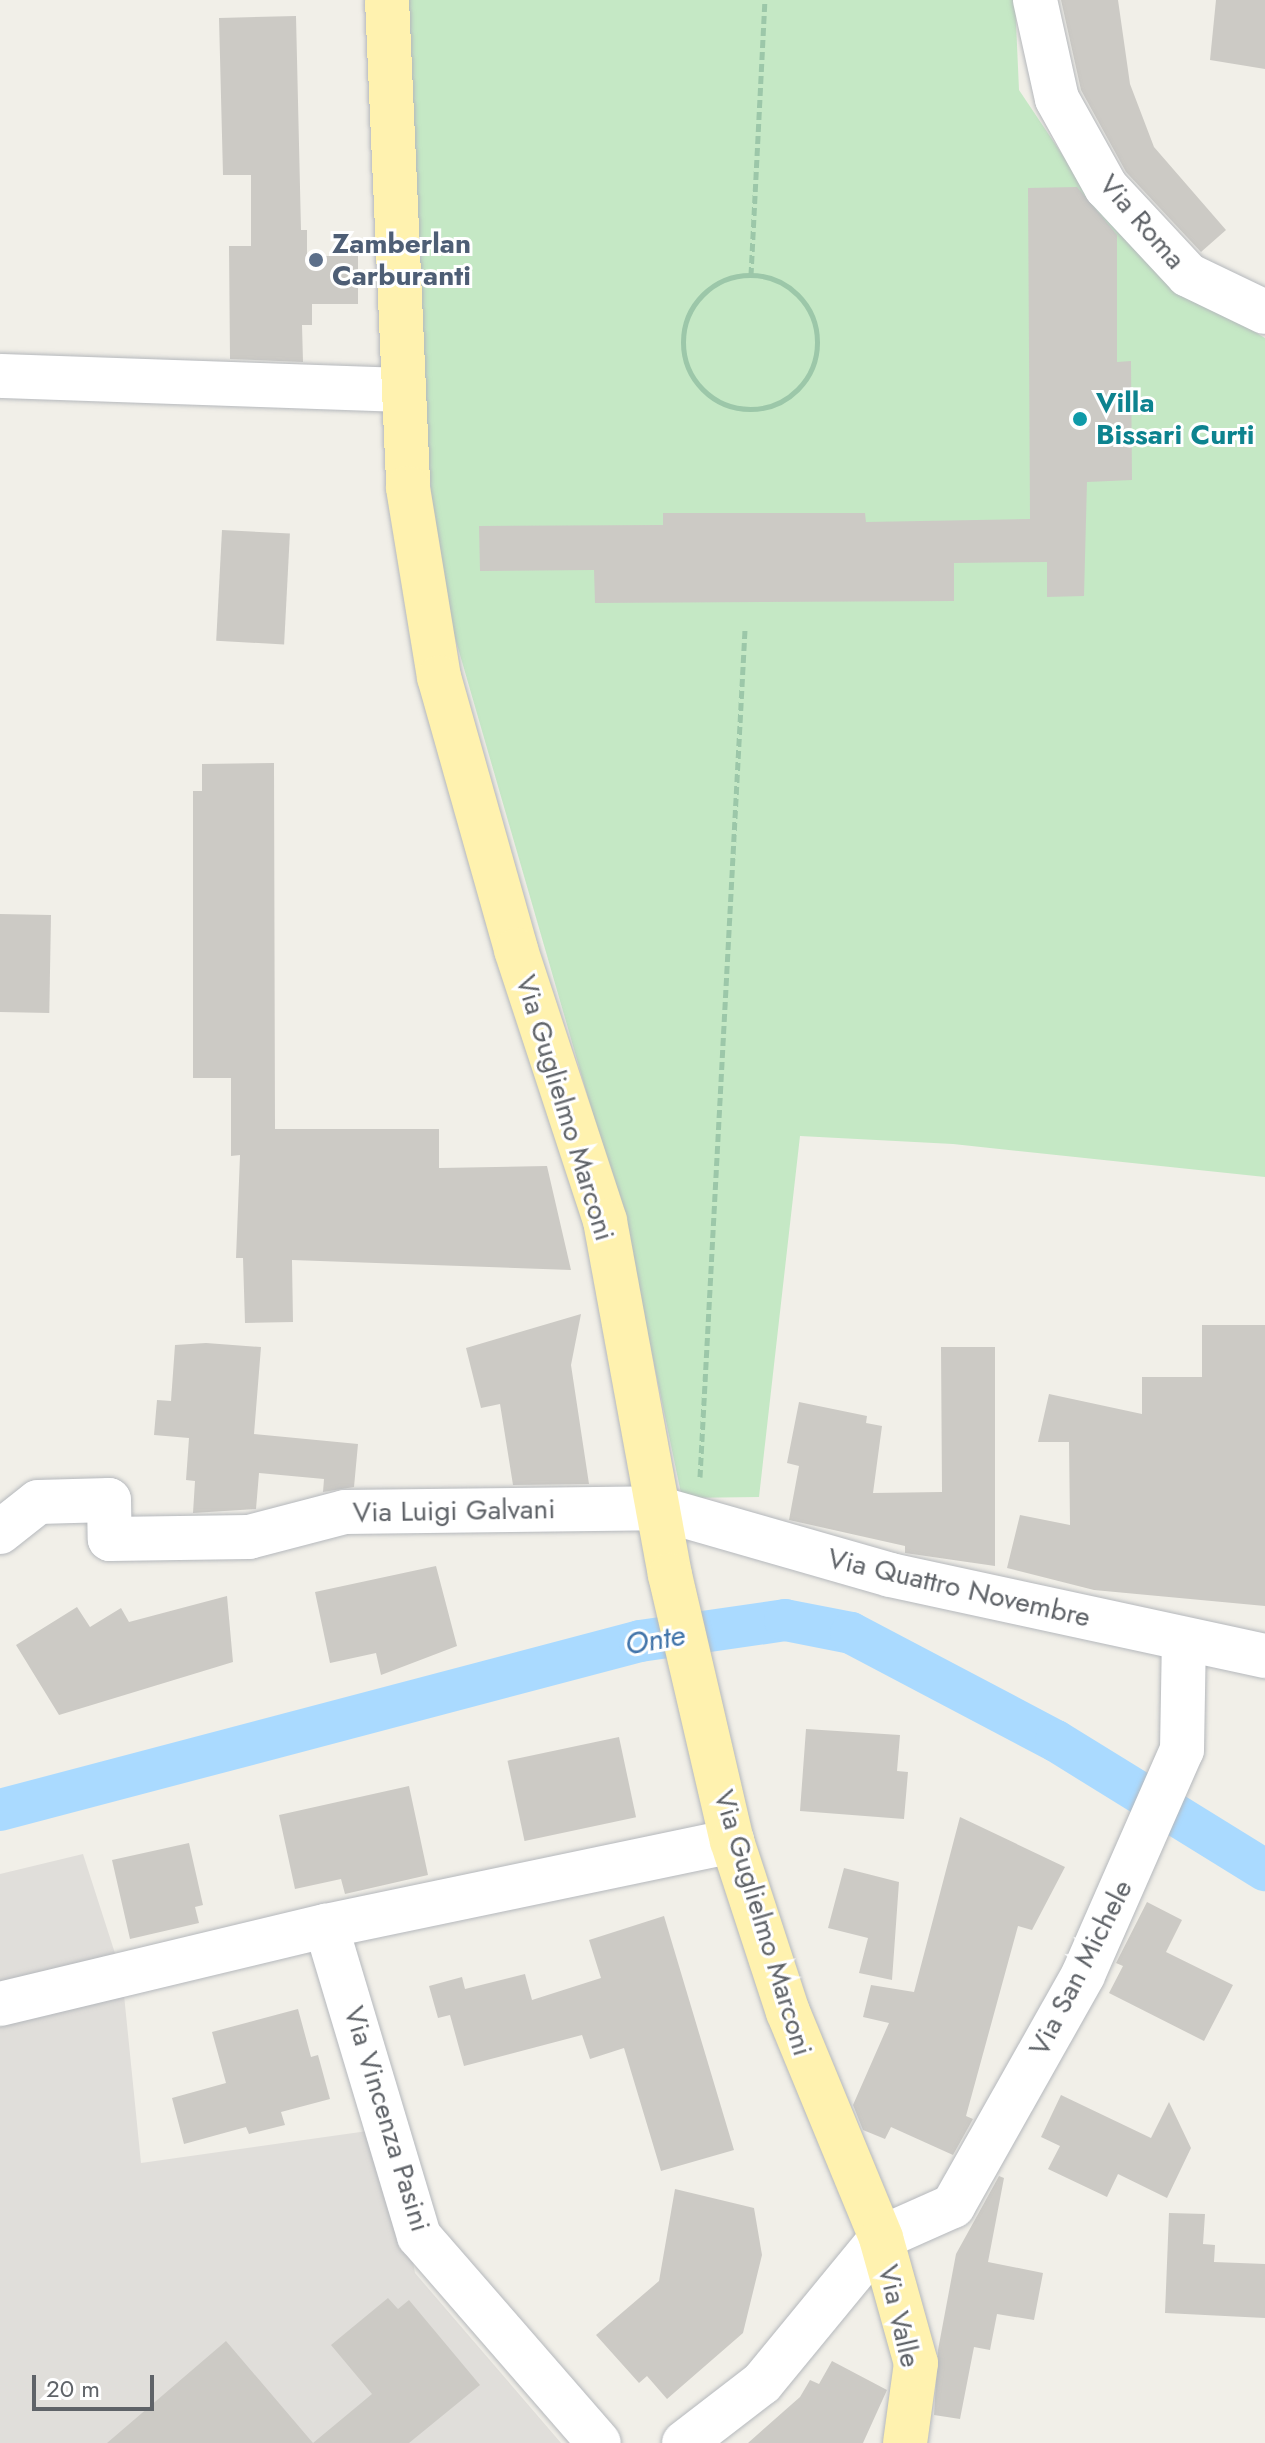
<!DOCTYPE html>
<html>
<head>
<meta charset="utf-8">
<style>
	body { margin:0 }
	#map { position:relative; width:1265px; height:2443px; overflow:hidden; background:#f1efe8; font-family:Jost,sans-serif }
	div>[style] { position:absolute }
	.industrial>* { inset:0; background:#e0deda }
	.green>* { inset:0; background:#c5e8c5 }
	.canal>* { height:42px; margin:-21px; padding:0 21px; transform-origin:21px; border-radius:21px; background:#aadaff }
	.building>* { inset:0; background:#cccac5; transform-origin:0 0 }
	.path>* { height:5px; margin-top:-2.5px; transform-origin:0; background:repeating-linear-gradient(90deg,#9cc7a9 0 8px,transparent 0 12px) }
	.path>.ring { margin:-2.5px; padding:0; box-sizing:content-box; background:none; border:5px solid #9cc7a9; border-radius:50% }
	.roads { filter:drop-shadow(0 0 2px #b5b8bc) drop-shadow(0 0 2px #b5b8bc) }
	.minor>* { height:44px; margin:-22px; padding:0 22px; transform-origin:22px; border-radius:22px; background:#fff }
	.major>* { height:44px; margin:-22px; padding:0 22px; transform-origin:22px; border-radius:22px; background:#fff2af }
	.dots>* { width:22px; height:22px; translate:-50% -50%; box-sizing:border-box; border:4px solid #fff; border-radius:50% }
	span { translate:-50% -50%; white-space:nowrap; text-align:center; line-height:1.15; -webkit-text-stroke:6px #fff; paint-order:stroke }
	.street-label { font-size:28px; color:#5f6368 }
	.service-label { font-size:28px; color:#4e5e75; font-weight:700 }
	.left { translate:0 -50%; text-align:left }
	.culture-label { font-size:28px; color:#0d838f; font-weight:700 }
	.water-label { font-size:30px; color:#4174aa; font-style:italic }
	.scale { position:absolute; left:32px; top:2375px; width:122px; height:36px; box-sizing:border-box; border:4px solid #5f6368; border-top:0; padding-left:10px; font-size:24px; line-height:28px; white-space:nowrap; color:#5f6368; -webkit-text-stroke:6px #fff; paint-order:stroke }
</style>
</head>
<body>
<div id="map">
	<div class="industrial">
		<i style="clip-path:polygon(83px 1854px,122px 1975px,141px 2163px,389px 2128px,415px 2273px,561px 2443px,0 2443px,0 1874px)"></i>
	</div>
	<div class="green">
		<i style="clip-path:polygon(404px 0,1015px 0,1019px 90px,1084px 187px,1170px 282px,1265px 338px,1265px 1177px,953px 1144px,800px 1136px,759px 1497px,682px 1498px,626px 1229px,454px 634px,431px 493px,402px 72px)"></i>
	</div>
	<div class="canal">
		<i style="left:0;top:1810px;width:662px;rotate:-14.79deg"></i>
		<i style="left:640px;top:1641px;width:147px;rotate:-8.2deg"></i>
		<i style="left:785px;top:1620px;width:67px;rotate:11.1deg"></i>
		<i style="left:851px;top:1633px;width:232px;rotate:27.8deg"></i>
		<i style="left:1056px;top:1741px;width:246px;rotate:31.7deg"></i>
	</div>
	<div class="building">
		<i style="clip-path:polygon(1061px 0,1118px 0,1130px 84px,1154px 147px,1226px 230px,1201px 252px,1126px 172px,1081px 90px)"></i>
		<i style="clip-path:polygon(1216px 0,1265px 0,1265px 69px,1210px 60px)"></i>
		<i style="clip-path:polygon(296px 16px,301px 230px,307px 230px,307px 256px,358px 256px,358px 304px,312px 304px,312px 325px,302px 325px,303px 362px,230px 359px,229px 246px,251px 246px,251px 175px,223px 175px,219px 18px)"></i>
		<i style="clip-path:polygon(1077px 187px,1117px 235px,1117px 362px,1131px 361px,1132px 480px,1087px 482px,1084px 596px,1047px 597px,1047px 562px,954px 563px,954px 601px,595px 603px,594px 570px,480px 571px,479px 526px,663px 525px,663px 513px,865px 513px,866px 522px,1030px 519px,1028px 188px)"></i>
		<i style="left:222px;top:530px;width:68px;height:111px;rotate:3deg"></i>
		<i style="clip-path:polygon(274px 763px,275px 1129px,439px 1129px,439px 1168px,547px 1166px,571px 1270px,292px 1260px,293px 1322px,245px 1323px,243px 1258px,236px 1258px,240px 1155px,231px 1156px,231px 1078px,193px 1078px,193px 791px,202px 791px,202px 764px)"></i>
		<i style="left:0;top:914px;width:51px;height:98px;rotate:1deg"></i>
		<i style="clip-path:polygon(581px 1314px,571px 1365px,589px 1484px,513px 1485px,500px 1404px,481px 1408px,466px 1348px)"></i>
		<i style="clip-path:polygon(1202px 1325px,1265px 1325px,1265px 1606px,1094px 1590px,1007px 1568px,1020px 1515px,1070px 1525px,1069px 1442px,1038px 1442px,1049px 1394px,1142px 1414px,1142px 1377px,1202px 1377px)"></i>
		<i style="clip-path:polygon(206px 1343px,261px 1347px,254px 1434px,358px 1444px,354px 1487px,323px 1492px,324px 1479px,259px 1473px,256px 1509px,193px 1513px,195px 1481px,186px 1480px,189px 1438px,154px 1435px,157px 1400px,171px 1401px,175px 1345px)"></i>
		<i style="clip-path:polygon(941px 1347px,995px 1347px,995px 1566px,905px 1553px,905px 1546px,789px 1520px,799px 1466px,787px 1463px,799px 1402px,867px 1416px,866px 1423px,882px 1426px,873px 1493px,942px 1492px)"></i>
		<i style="clip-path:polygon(436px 1566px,457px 1646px,381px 1675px,376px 1653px,330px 1663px,315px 1592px)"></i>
		<i style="clip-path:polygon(227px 1596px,233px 1662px,59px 1715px,16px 1645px,77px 1607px,90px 1627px,121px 1608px,129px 1622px)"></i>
		<i style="clip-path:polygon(806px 1729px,900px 1735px,897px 1771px,908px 1772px,904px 1819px,800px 1811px)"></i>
		<i style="left:619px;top:1737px;width:82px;height:114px;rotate:78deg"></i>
		<i style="clip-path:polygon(409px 1786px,428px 1875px,345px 1894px,341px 1879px,295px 1889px,279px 1815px)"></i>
		<i style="clip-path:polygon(960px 1817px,1065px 1867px,1032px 1930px,1018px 1926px,966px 2116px,973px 2119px,953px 2155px,891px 2127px,885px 2139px,863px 2130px,853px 2105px,889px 2023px,863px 2017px,871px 1985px,914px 1992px)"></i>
		<i style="clip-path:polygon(189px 1843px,203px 1905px,195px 1907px,199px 1923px,130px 1939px,112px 1860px)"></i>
		<i style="clip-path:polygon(844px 1868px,899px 1882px,892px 1980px,859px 1973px,868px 1938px,828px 1928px)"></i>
		<i style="clip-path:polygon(1147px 1902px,1182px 1920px,1166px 1952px,1233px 1985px,1204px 2041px,1109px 1993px,1123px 1966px,1116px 1963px)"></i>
		<i style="clip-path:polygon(664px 1916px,734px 2150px,661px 2171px,624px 2048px,590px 2059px,582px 2035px,464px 2066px,450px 2015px,438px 2018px,429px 1986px,462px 1977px,465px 1989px,525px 1974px,532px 2000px,601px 1978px,589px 1940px)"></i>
		<i style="clip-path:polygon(298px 2009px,311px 2057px,318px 2055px,330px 2099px,281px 2112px,285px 2125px,249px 2134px,246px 2127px,184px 2144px,172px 2098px,226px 2083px,212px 2032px)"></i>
		<i style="clip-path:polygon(1061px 2095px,1151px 2138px,1169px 2102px,1191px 2148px,1167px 2198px,1118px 2174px,1107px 2197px,1048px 2169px,1060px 2146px,1041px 2137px)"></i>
		<i style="clip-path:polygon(999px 2176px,1004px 2178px,988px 2262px,1043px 2273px,1034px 2320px,997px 2314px,990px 2350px,974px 2347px,960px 2419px,934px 2415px,938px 2350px,956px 2254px)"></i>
		<i style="clip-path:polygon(675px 2189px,754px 2208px,762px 2255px,743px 2333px,667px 2399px,647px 2376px,639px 2383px,596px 2335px,659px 2281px)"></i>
		<i style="clip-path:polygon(1169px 2213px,1205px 2214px,1203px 2244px,1215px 2245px,1214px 2262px,1265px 2264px,1265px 2318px,1165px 2313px)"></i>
		<i style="clip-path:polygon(388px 2298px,398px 2309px,409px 2300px,480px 2385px,409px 2443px,107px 2443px,226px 2341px,313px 2443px,372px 2394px,331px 2345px)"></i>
		<i style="clip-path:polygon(832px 2361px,887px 2390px,863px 2443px,748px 2443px,800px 2397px,810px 2380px,819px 2384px)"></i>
	</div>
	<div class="path">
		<i style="left:751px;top:275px;width:275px;rotate:-87.1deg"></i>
		<i class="ring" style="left:683px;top:275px;width:129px;height:129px"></i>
		<i style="left:700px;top:1477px;width:849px;rotate:-86.96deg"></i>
	</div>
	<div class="roads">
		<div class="minor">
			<i style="left:1035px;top:0;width:101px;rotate:77.5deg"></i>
			<i style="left:1057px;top:99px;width:101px;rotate:60.9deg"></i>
			<i style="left:1106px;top:187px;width:120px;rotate:47deg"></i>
			<i style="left:1188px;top:275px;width:85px;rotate:25.7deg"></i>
			<i style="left:0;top:376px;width:403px;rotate:2deg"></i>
			<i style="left:0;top:1532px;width:48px;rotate:-38.3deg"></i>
			<i style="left:38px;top:1502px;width:71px;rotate:-1.6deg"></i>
			<i style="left:109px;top:1500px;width:39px;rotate:89deg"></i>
			<i style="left:110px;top:1539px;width:139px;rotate:-0.8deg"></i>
			<i style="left:249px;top:1537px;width:99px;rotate:-14.6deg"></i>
			<i style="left:345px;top:1512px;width:312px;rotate:-0.7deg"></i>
			<i style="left:657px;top:1508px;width:242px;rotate:16deg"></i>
			<i style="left:890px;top:1575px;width:384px;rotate:12.2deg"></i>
			<i style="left:326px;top:1926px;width:324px;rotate:73.3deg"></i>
			<i style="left:419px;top:2236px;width:274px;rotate:49deg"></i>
			<i style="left:0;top:2004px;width:335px;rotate:-13.5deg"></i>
			<i style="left:326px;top:1926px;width:415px;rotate:-11.8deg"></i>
			<i style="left:684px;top:2443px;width:98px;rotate:-37.6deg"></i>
			<i style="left:762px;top:2383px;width:188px;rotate:-50.6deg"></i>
			<i style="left:881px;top:2238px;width:79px;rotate:-24deg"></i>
			<i style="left:953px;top:2206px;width:265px;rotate:-60.6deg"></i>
			<i style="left:1083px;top:1975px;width:246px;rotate:-66.3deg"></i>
			<i style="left:1182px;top:1750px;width:110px;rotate:-89deg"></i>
		</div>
		<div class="major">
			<i style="left:387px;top:0;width:488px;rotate:87.5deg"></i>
			<i style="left:408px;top:488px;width:192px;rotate:80.7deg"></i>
			<i style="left:439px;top:677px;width:284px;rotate:74.2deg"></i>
			<i style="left:516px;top:950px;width:285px;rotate:71.8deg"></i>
			<i style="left:605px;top:1221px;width:360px;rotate:79.6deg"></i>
			<i style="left:670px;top:1575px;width:273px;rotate:76.9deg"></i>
			<i style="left:732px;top:1841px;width:180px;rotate:71.9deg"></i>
			<i style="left:788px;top:2012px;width:244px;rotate:67.6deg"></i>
			<i style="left:881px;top:2238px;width:130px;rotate:74.4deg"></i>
			<i style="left:916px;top:2363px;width:81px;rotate:97.8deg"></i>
		</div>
	</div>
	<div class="dots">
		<i style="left:316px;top:260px;background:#5c6f8a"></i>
		<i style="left:1080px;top:419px;background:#0f9aa8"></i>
	</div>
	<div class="street-label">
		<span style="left:1142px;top:222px;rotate:49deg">Via Roma</span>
		<span style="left:565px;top:1108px;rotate:73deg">Via Guglielmo Marconi</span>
		<span style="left:454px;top:1511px;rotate:-1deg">Via Luigi Galvani</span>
		<span style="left:959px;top:1588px;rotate:13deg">Via Quattro Novembre</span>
		<span style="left:763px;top:1923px;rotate:73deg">Via Guglielmo Marconi</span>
		<span style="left:1081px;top:1968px;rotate:-63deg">Via San Michele</span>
		<span style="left:387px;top:2119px;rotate:73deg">Via Vincenza Pasini</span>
		<span style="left:899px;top:2316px;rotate:77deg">Via Valle</span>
	</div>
	<div class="service-label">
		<span class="left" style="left:332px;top:260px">Zamberlan<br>Carburanti</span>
	</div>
	<div class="culture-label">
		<span class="left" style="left:1096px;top:419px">Villa<br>Bissari Curti</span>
	</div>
	<div class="water-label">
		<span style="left:655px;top:1640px;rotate:-10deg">Onte</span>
	</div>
	<div class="scale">20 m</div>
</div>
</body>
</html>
